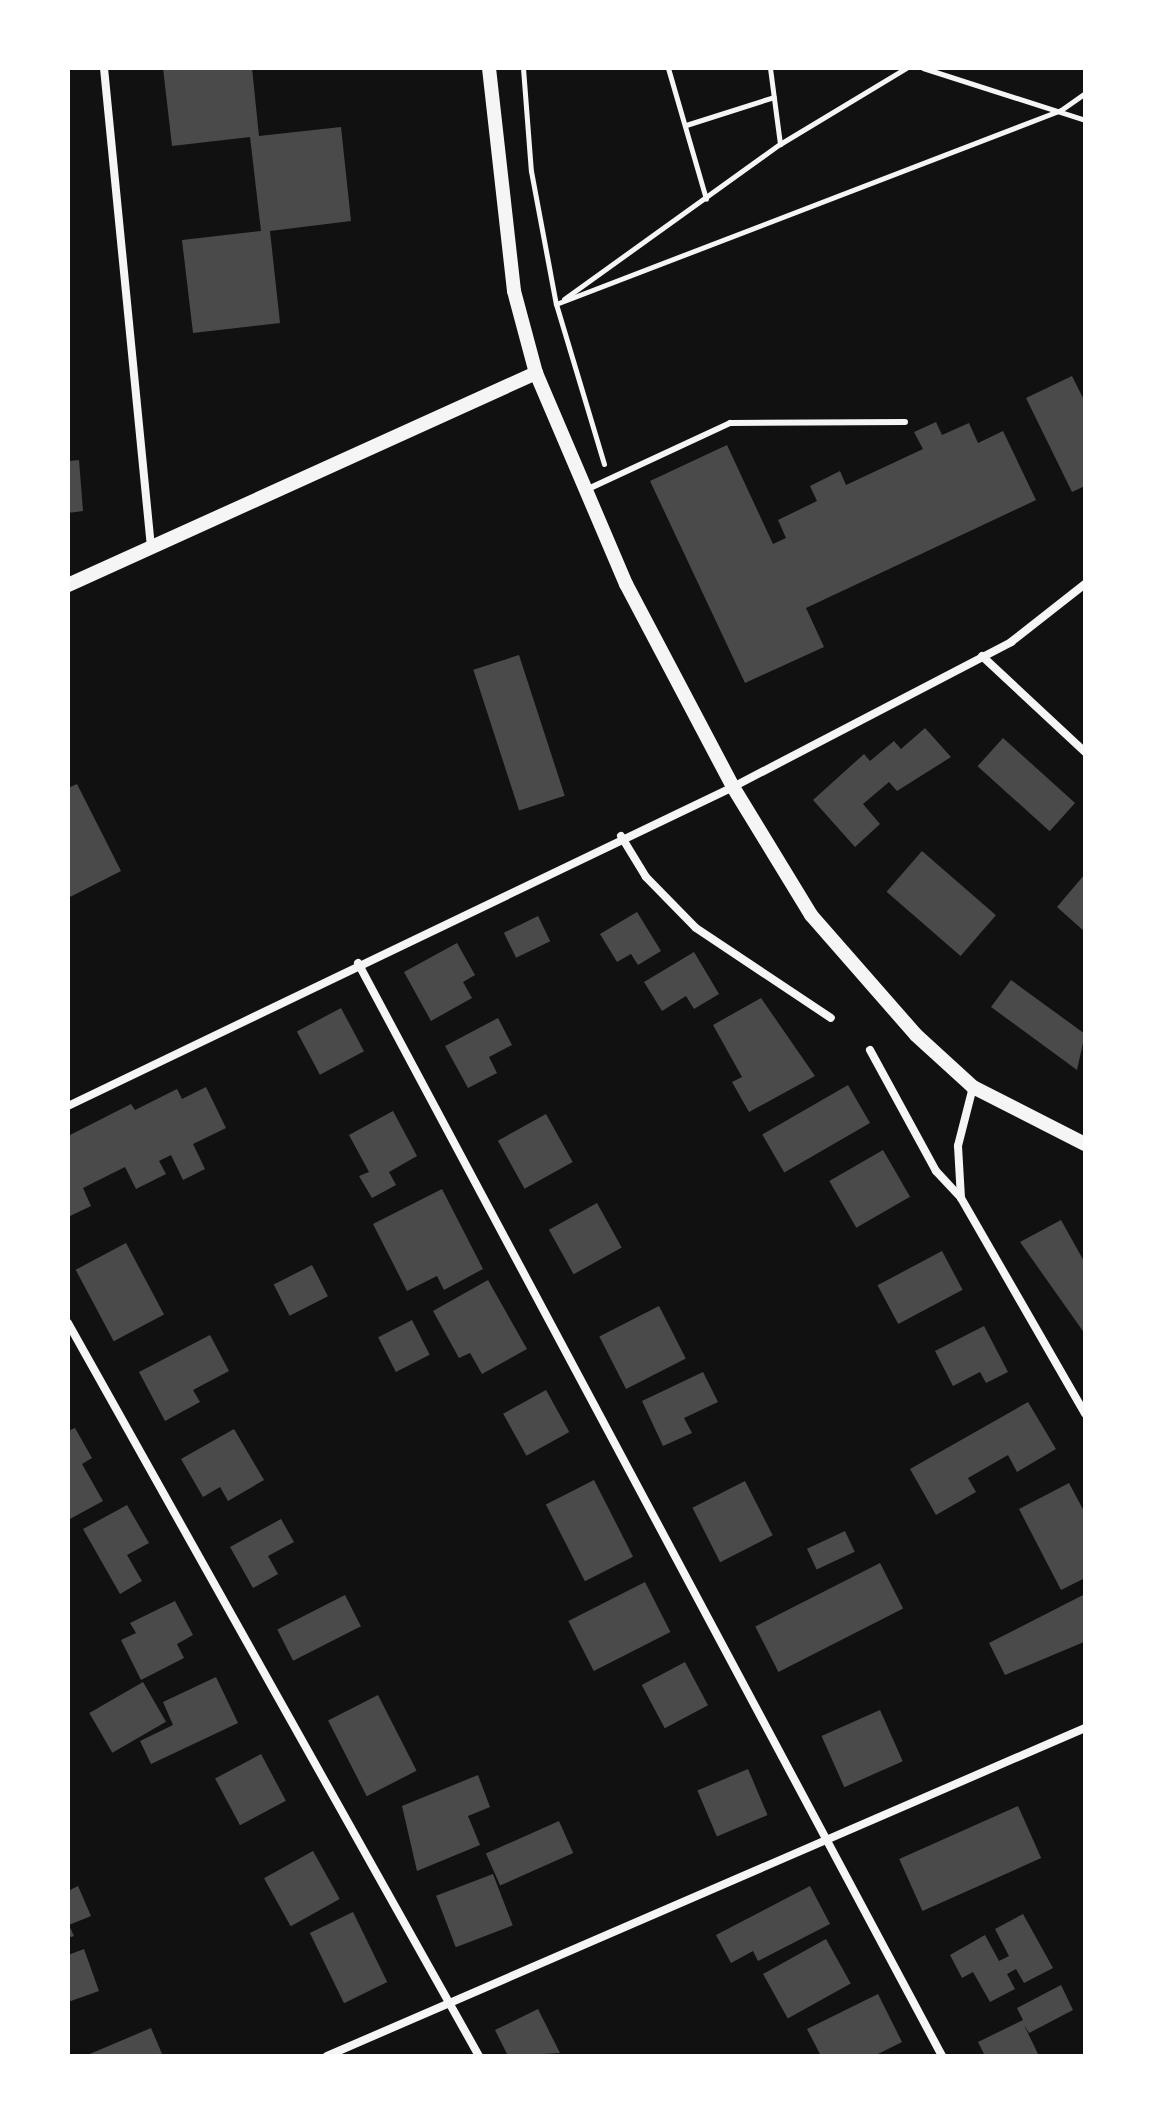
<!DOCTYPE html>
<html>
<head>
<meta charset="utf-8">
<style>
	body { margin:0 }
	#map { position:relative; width:1153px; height:2124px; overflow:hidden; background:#111; font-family:Jost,sans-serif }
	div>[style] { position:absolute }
	.building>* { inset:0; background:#4a4a4a; transform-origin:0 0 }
	.path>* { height:5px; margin:-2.5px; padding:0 2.5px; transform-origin:2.5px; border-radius:2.5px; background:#f5f5f5 }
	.service>* { height:6px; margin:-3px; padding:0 3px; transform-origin:3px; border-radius:3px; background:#f5f5f5 }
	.minor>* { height:8px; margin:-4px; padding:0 4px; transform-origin:4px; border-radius:4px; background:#f5f5f5 }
	.tertiary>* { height:14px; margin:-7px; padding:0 7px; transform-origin:7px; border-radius:7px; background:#f5f5f5 }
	span { translate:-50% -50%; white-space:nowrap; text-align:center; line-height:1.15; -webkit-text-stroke:7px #fff; paint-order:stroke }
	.frame { position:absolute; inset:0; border:70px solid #fff; pointer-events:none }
</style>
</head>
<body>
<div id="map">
	<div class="building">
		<i style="clip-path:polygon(163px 68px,252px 68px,259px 136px,341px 127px,351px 221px,270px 231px,280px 323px,193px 333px,182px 240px,261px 231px,250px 137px,172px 146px)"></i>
		<i style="clip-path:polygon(1072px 376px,1085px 402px,1085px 486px,1072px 492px,1026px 398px)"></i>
		<i style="clip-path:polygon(936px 422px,942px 435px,969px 423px,978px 443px,1003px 431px,1036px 500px,806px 608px,824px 647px,745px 683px,650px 481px,727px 445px,773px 544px,786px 538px,778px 520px,817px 501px,810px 486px,840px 471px,846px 485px,923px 449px,914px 432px)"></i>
		<i style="clip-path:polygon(79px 460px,83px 511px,68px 513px,68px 461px)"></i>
		<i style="left:519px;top:655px;width:148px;height:48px;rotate:72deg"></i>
		<i style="clip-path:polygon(925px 728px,951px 757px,897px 791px,889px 782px,863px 804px,880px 824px,855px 847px,813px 800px,864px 754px,870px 761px,894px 741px,901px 749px)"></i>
		<i style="left:1003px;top:738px;width:97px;height:38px;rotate:42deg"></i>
		<i style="clip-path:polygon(77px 784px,121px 871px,68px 898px,68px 788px)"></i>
		<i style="left:922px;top:851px;width:98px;height:54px;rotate:41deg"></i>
		<i style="clip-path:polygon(1085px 874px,1085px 932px,1057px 907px)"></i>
		<i style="clip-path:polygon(637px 912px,661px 951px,638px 965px,631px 954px,617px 962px,600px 934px)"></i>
		<i style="left:538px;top:916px;width:28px;height:38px;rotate:64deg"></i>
		<i style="clip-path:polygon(457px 943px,475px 975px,463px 982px,472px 998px,431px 1021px,404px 972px)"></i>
		<i style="clip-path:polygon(694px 952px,719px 994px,694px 1009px,686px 996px,662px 1011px,644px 982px)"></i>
		<i style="clip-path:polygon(1011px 980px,1085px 1034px,1077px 1070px,991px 1007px)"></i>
		<i style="clip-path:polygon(761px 998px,815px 1076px,749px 1112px,732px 1082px,742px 1077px,713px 1025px)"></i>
		<i style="left:341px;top:1008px;width:49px;height:50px;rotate:62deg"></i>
		<i style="clip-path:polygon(498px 1018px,512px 1045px,489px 1057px,497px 1073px,468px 1088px,445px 1046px)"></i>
		<i style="left:848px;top:1085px;width:44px;height:99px;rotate:60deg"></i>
		<i style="clip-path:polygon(206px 1087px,226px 1128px,193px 1144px,205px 1169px,183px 1180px,171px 1155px,159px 1161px,166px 1174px,136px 1189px,125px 1167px,83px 1188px,91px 1206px,68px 1217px,68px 1136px,131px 1104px,135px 1110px,177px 1089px,182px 1099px)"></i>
		<i style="clip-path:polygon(393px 1111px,417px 1156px,389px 1172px,396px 1185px,372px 1198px,359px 1176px,369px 1172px,349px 1135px)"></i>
		<i style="left:546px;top:1114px;width:55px;height:55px;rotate:61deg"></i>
		<i style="left:883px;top:1150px;width:54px;height:62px;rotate:60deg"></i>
		<i style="clip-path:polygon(442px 1189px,483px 1269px,444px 1290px,437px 1276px,407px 1291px,373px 1224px)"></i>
		<i style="left:597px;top:1203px;width:51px;height:55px;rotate:61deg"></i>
		<i style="clip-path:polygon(1061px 1220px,1085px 1263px,1085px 1334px,1020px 1242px)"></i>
		<i style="left:126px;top:1243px;width:81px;height:57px;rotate:62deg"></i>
		<i style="left:942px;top:1251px;width:44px;height:73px;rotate:62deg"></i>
		<i style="left:312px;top:1265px;width:35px;height:43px;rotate:63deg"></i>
		<i style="clip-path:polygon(488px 1280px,527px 1349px,482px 1374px,470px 1353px,459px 1358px,433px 1311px)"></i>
		<i style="left:659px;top:1306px;width:59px;height:67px;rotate:63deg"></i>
		<i style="left:412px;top:1320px;width:39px;height:38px;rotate:63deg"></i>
		<i style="clip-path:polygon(984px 1326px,1008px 1372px,986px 1383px,980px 1372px,953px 1386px,935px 1351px)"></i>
		<i style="clip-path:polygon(210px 1335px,229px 1371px,193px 1390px,200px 1402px,165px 1421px,139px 1372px)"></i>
		<i style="clip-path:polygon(703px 1372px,718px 1402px,684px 1418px,692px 1433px,663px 1446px,642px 1401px)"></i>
		<i style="left:546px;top:1390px;width:48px;height:49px;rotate:61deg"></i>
		<i style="clip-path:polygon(1028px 1402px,1056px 1449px,1017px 1472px,1008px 1455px,968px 1478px,976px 1492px,936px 1515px,910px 1469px)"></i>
		<i style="clip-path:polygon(75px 1428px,92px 1458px,82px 1464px,103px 1501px,68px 1520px,68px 1431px)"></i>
		<i style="clip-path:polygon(234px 1429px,264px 1480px,228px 1501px,220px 1487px,203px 1497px,181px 1459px)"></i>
		<i style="left:594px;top:1480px;width:86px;height:54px;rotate:63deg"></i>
		<i style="left:745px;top:1481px;width:61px;height:59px;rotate:63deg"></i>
		<i style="clip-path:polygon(1069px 1483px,1085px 1513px,1085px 1578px,1061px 1590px,1019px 1509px)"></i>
		<i style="clip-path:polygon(127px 1505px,149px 1543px,127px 1555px,142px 1581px,120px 1594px,83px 1529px)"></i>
		<i style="clip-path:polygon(281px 1519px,294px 1542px,268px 1556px,278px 1574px,253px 1588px,230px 1547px)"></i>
		<i style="left:845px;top:1531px;width:23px;height:42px;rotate:65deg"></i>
		<i style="left:880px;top:1563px;width:51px;height:140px;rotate:63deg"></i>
		<i style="left:645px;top:1582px;width:56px;height:86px;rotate:63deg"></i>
		<i style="clip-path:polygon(1085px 1594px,1084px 1642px,1005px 1675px,989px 1643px)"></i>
		<i style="left:345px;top:1595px;width:35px;height:76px;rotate:63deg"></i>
		<i style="clip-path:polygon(175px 1601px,193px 1635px,177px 1644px,184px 1658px,141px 1680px,121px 1640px,136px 1633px,130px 1623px)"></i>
		<i style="left:685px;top:1662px;width:49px;height:49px;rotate:62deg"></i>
		<i style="clip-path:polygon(216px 1677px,238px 1723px,151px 1764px,140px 1741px,173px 1725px,163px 1702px)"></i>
		<i style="left:143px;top:1682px;width:46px;height:62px;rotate:60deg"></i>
		<i style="left:378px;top:1695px;width:85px;height:56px;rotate:63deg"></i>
		<i style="left:880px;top:1710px;width:56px;height:64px;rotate:66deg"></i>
		<i style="left:261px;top:1754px;width:53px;height:52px;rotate:62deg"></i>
		<i style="left:748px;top:1769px;width:50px;height:55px;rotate:67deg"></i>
		<i style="clip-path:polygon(478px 1775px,490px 1807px,468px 1816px,480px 1845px,417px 1871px,402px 1806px)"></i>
		<i style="left:1018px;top:1806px;width:57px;height:130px;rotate:66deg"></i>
		<i style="left:559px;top:1821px;width:35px;height:80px;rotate:66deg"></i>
		<i style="left:313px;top:1851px;width:55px;height:56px;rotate:61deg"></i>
		<i style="left:493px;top:1874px;width:55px;height:61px;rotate:69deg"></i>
		<i style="clip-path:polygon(78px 1886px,91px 1916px,69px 1925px,74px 1936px,68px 1938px,68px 1891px)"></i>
		<i style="clip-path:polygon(810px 1886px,830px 1924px,758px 1961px,753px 1951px,731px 1963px,716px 1935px)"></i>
		<i style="left:353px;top:1912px;width:78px;height:48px;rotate:64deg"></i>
		<i style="clip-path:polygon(1023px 1914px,1053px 1968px,1024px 1983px,1016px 1969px,1007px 1974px,1015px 1989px,990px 2002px,973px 1972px,962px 1978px,950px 1955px,985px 1935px,999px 1961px,1009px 1956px,995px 1929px)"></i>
		<i style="left:826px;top:1939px;width:51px;height:72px;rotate:61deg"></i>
		<i style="clip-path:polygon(84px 1949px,99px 1991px,68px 2002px,68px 1955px)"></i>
		<i style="clip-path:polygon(1061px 1985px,1073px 2010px,1029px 2033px,1024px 2025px,1039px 2056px,985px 2056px,978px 2042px,1023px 2020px,1017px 2008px)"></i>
		<i style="clip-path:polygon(878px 1994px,902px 2042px,874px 2056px,821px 2056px,807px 2029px)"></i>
		<i style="clip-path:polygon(538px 2009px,560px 2053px,508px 2056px,495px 2030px)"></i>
		<i style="clip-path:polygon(151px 2028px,163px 2056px,85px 2056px)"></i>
	</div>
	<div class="path">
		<i style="left:523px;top:68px;width:103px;rotate:85.6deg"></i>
		<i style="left:531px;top:171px;width:135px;rotate:79.4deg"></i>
		<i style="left:556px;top:304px;width:167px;rotate:73.3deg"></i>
		<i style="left:668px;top:68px;width:136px;rotate:73.8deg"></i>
		<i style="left:770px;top:68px;width:77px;rotate:82.5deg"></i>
		<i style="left:923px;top:68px;width:170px;rotate:17.8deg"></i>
		<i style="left:686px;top:125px;width:92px;rotate:-17.7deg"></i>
		<i style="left:564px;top:299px;width:266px;rotate:-35.7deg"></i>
		<i style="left:780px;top:144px;width:147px;rotate:-31.1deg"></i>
		<i style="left:556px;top:304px;width:541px;rotate:-21.01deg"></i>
		<i style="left:1061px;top:110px;width:29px;rotate:-35deg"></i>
	</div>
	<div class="service">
		<i style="left:588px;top:489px;width:157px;rotate:-24.9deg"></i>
		<i style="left:730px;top:423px;width:175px;rotate:-0.3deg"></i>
	</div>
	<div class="minor">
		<i style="left:104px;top:68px;width:480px;rotate:84.4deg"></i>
		<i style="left:982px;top:656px;width:141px;rotate:43deg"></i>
		<i style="left:621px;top:836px;width:48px;rotate:58.6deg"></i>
		<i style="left:646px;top:877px;width:71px;rotate:45.6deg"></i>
		<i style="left:696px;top:928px;width:162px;rotate:33.7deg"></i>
		<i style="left:358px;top:963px;width:1239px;rotate:61.88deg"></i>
		<i style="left:870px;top:1050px;width:138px;rotate:61.4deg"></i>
		<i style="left:936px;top:1171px;width:34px;rotate:47deg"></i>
		<i style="left:973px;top:1087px;width:61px;rotate:104.3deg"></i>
		<i style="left:958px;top:1146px;width:52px;rotate:86.7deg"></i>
		<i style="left:961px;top:1198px;width:249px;rotate:60.1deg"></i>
		<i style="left:68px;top:1106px;width:738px;rotate:-25.63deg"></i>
		<i style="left:733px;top:787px;width:314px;rotate:-27.5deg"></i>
		<i style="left:1011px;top:642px;width:94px;rotate:-38.1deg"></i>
		<i style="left:68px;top:1323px;width:840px;rotate:60.72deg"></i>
		<i style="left:327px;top:2056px;width:826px;rotate:-23.4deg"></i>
	</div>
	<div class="tertiary">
		<i style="left:489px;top:68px;width:224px;rotate:83.6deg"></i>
		<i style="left:514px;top:291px;width:85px;rotate:75deg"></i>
		<i style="left:536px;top:373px;width:229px;rotate:66.9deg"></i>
		<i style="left:626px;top:584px;width:229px;rotate:62.2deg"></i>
		<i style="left:733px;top:787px;width:150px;rotate:58.6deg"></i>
		<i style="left:811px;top:915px;width:159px;rotate:48.8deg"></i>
		<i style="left:916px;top:1035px;width:77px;rotate:42.4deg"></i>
		<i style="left:973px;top:1087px;width:126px;rotate:27deg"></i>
		<i style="left:68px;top:585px;width:514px;rotate:-24.37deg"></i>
	</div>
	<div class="frame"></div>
</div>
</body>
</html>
